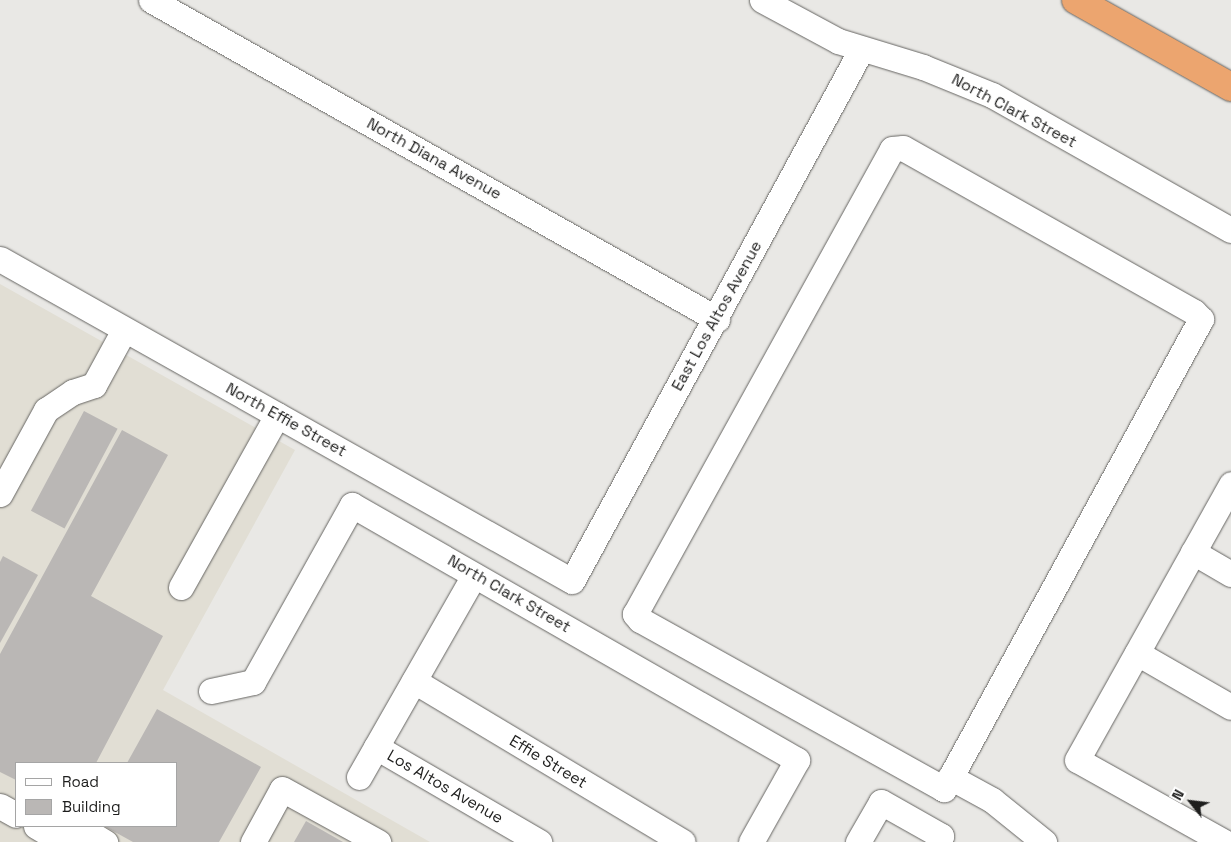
<!DOCTYPE html>
<html>
<head>
<meta charset="utf-8">
<style>
	body { margin:0 }
	#map { position:relative; width:1231px; height:842px; overflow:hidden; background:#e9e8e5; font-family:"Space Grotesk",sans-serif }
	div>[style] { position:absolute }
	.built>* { inset:0; background:#e1ded4 }
	.building>* { inset:0; background:#bab7b5; transform-origin:0 0 }
	.roads { filter:drop-shadow(0 0 1px #666562) drop-shadow(0 0 1px #666562) }
	.minor>* { height:25px; margin:-12.5px; padding:0 12.5px; transform-origin:12.5px; border-radius:12.5px; background:#fff }
	.highway>* { height:28px; margin:-14px; padding:0 14px; transform-origin:14px; border-radius:14px; background:#eca56f }
	span { translate:-50% -50%; white-space:nowrap; text-align:center; line-height:1.15; -webkit-text-stroke:4px #fff; paint-order:stroke }
	.street-label { font-size:16px; color:#1e1e1d }
	.legend { position:absolute; left:15px; top:762px; width:162px; height:65px; box-sizing:border-box; background:#fff; border:1px solid #a5a5a5; margin:0; padding:6px 9px; list-style:none; font-size:15px; color:#1e1e1d }
	.legend li { display:flex; align-items:center; gap:10px; height:25px }
	.legend b { width:25px; border:1px solid #a5a5a5 }
	.north { position:absolute; left:1166px; top:777px; width:50px; height:50px; -webkit-text-stroke:4px #fff; paint-order:stroke; rotate:299deg; font-size:14px; font-weight:700; line-height:20px; text-align:center; color:#1e1e1d }
	.north::after { content:''; display:block; margin:auto; width:18px; height:22px; background:#1e1e1d; clip-path:polygon(50% 0,100% 100%,50% 72%,0 100%) }
</style>
</head>
<body>
<div id="map">
	<div class="built">
		<i style="clip-path:polygon(evenodd,0 284px,295px 450px,163px 690px,430px 842px,0 842px,0 284px,16px 763px,176px 763px,176px 826px,16px 826px,16px 763px)"></i>
	</div>
	<div class="building">
		<i style="left:84px;top:411px;width:38px;height:113px;rotate:28deg"></i>
		<i style="clip-path:polygon(122px 430px,168px 455px,91px 596px,163px 636px,96px 763px,16px 763px,16px 780px,0 772px,0 654px)"></i>
		<i style="clip-path:polygon(3px 556px,38px 575px,0 643px,0 562px)"></i>
		<i style="clip-path:polygon(157px 709px,261px 767px,219px 842px,133px 842px,104px 826px,176px 826px,176px 763px,127px 763px)"></i>
		<i style="clip-path:polygon(306px 821px,343px 842px,294px 842px)"></i>
	</div>
	<div class="roads">
		<div class="minor">
			<i style="left:151px;top:0;width:650px;rotate:29.41deg"></i>
			<i style="left:762px;top:0;width:86px;rotate:28.3deg"></i>
			<i style="left:838px;top:41px;width:89px;rotate:17deg"></i>
			<i style="left:923px;top:67px;width:74px;rotate:22.1deg"></i>
			<i style="left:992px;top:95px;width:274px;rotate:29.5deg"></i>
			<i style="left:903px;top:148px;width:334px;rotate:29.4deg"></i>
			<i style="left:1194px;top:312px;width:10px;rotate:45deg"></i>
			<i style="left:1201px;top:319px;width:536px;rotate:118.67deg"></i>
			<i style="left:944px;top:789px;width:348px;rotate:-150.9deg"></i>
			<i style="left:640px;top:620px;width:8px;rotate:-130deg"></i>
			<i style="left:635px;top:614px;width:531px;rotate:-61.07deg"></i>
			<i style="left:892px;top:149px;width:11px;rotate:-5deg"></i>
			<i style="left:0;top:259px;width:656px;rotate:29.38deg"></i>
			<i style="left:572px;top:581px;width:605px;rotate:-61.44deg"></i>
			<i style="left:0;top:494px;width:96px;rotate:-61.3deg"></i>
			<i style="left:46px;top:410px;width:32px;rotate:-34deg"></i>
			<i style="left:73px;top:392px;width:22px;rotate:-18deg"></i>
			<i style="left:94px;top:385px;width:63px;rotate:-61.4deg"></i>
			<i style="left:1193px;top:552px;width:44px;rotate:30.1deg"></i>
			<i style="left:181px;top:587px;width:197px;rotate:-60.8deg"></i>
			<i style="left:1137px;top:653px;width:108px;rotate:29.9deg"></i>
			<i style="left:414px;top:681px;width:313px;rotate:30.9deg"></i>
			<i style="left:211px;top:691px;width:43px;rotate:-12.1deg"></i>
			<i style="left:253px;top:682px;width:203px;rotate:-60.8deg"></i>
			<i style="left:352px;top:505px;width:513px;rotate:29.81deg"></i>
			<i style="left:797px;top:760px;width:94px;rotate:119.3deg"></i>
			<i style="left:376px;top:747px;width:189px;rotate:30.2deg"></i>
			<i style="left:359px;top:777px;width:232px;rotate:-60.3deg"></i>
			<i style="left:950px;top:777px;width:48px;rotate:28.7deg"></i>
			<i style="left:992px;top:800px;width:67px;rotate:38.9deg"></i>
			<i style="left:0;top:806px;width:18px;rotate:29deg"></i>
			<i style="left:36px;top:826px;width:26px;rotate:31deg"></i>
			<i style="left:57px;top:842px;width:29px;rotate:-27deg"></i>
			<i style="left:83px;top:829px;width:26px;rotate:31deg"></i>
			<i style="left:253px;top:842px;width:60px;rotate:-61.3deg"></i>
			<i style="left:282px;top:789px;width:110px;rotate:28.9deg"></i>
			<i style="left:858px;top:842px;width:46px;rotate:-60.1deg"></i>
			<i style="left:881px;top:802px;width:69px;rotate:29.5deg"></i>
			<i style="left:941px;top:836px;width:7px;rotate:117deg"></i>
			<i style="left:1224px;top:842px;width:168px;rotate:-150.8deg"></i>
			<i style="left:1077px;top:760px;width:316px;rotate:-60.8deg"></i>
		</div>
		<div class="highway">
			<i style="left:1076px;top:0;width:178px;rotate:29.3deg"></i>
		</div>
	</div>
	<div class="street-label">
		<span style="left:1014px;top:111px;rotate:28deg">North Clark Street</span>
		<span style="left:434px;top:159px;rotate:29deg">North Diana Avenue</span>
		<span style="left:717px;top:316px;rotate:-61deg">East Los Altos Avenue</span>
		<span style="left:286px;top:420px;rotate:29deg">North Effie Street</span>
		<span style="left:509px;top:594px;rotate:30deg">North Clark Street</span>
		<span style="left:548px;top:762px;rotate:31deg">Effie Street</span>
		<span style="left:445px;top:787px;rotate:30deg">Los Altos Avenue</span>
	</div>
	<ul class="legend">
	<li><b style="height:6px;background:#fff"></b>Road</li>
	<li><b style="height:14px;background:#bab7b5"></b>Building</li>
	</ul>
	<div class="north">N</div>
</div>
</body>
</html>
